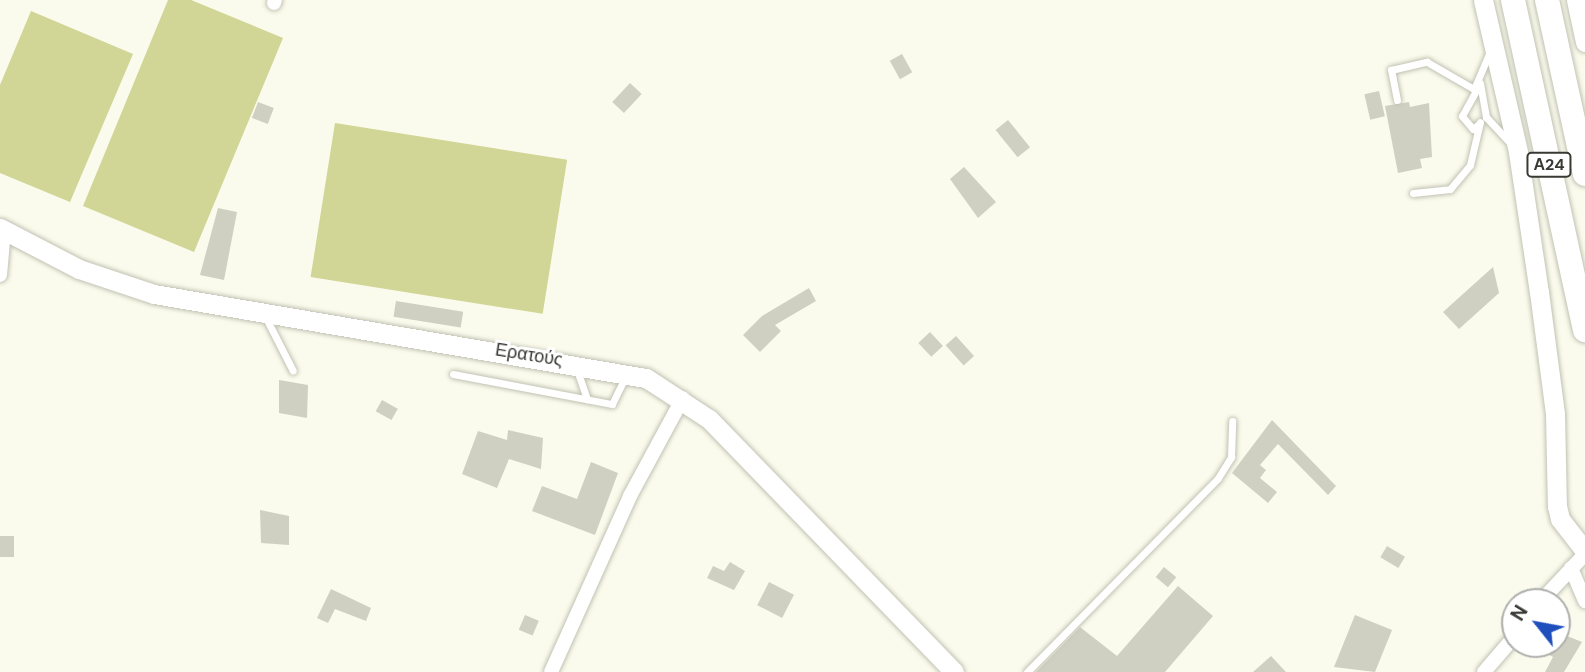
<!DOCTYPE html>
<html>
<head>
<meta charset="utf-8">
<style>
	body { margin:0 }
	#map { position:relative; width:1585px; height:672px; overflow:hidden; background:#fafbec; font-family:"DM Sans",sans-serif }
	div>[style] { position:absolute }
	.green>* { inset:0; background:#d1d595; transform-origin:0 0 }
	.building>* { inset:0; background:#cfd0c2; transform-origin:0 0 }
	.roads { filter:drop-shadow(0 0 2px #c1c2b3) drop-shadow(0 0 2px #c1c2b3) }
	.lane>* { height:7px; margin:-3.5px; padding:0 3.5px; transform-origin:3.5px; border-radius:3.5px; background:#fff }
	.street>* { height:14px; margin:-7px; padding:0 7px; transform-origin:7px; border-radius:7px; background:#fff }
	.secondary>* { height:19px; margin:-9.5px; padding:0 9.5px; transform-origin:9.5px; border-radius:9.5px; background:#fff }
	.highway>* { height:24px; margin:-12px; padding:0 12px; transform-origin:12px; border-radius:12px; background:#fff }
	span { translate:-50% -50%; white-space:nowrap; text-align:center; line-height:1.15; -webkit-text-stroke:6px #fff; paint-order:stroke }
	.shield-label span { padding:2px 5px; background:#fff; border:2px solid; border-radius:5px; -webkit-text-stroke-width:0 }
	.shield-label { font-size:16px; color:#383933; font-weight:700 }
	.street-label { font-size:18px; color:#383933 }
	.north { position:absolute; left:1501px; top:588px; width:70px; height:70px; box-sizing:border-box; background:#fff; border:2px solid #afb0ad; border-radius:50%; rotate:301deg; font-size:19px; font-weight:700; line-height:28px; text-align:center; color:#383933 }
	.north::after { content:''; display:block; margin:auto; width:24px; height:32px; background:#1e4fbc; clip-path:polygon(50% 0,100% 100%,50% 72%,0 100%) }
</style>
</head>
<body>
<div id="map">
	<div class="green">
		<i style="clip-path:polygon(168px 0,191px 0,283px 38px,194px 252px,83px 206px)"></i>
		<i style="clip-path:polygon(31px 11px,133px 54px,70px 202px,0 173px,0 85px)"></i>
		<i style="left:335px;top:123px;width:235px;height:156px;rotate:9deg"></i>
	</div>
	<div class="building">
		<i style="left:902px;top:54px;width:21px;height:14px;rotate:61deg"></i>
		<i style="left:630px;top:83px;width:16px;height:26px;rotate:43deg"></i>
		<i style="left:1379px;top:91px;width:26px;height:15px;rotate:77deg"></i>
		<i style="left:258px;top:102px;width:17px;height:17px;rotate:21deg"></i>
		<i style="clip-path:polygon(1409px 102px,1410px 107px,1429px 103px,1432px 157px,1420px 159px,1422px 168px,1398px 173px,1385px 106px)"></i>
		<i style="left:1008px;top:120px;width:35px;height:16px;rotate:51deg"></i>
		<i style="clip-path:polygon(964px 167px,996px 202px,978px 218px,950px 179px)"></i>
		<i style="clip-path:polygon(218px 208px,237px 212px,224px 280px,200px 275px)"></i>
		<i style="clip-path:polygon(1493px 267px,1499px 293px,1459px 329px,1443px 312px)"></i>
		<i style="clip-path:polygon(809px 288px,816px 301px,775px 325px,781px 331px,760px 352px,743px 335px,762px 316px)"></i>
		<i style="left:396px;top:301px;width:68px;height:16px;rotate:9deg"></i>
		<i style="left:930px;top:332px;width:19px;height:16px;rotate:47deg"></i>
		<i style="left:956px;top:336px;width:27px;height:14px;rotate:48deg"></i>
		<i style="clip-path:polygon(279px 380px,308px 385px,307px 418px,279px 413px)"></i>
		<i style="left:382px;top:400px;width:18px;height:13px;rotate:29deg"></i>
		<i style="clip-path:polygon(1272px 420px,1336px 486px,1328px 495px,1278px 444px,1260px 465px,1266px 470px,1260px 478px,1277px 492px,1268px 503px,1232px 473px)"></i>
		<i style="clip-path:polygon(508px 430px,543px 438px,541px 469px,509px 459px,497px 488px,462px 474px,478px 431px,507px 440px)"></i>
		<i style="clip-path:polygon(591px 462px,618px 473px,595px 535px,532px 511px,542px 486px,577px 499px)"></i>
		<i style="clip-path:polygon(260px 510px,289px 516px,289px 545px,261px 543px)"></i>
		<i style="left:0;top:536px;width:14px;height:21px"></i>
		<i style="left:1387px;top:546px;width:21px;height:13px;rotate:31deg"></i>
		<i style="clip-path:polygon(730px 562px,745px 571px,734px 590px,707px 578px,713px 566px,724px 571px)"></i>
		<i style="left:1164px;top:567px;width:16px;height:13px;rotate:40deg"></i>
		<i style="left:769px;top:582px;width:28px;height:26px;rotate:27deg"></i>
		<i style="clip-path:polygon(1178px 586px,1213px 616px,1165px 672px,1036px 672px,1080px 627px,1117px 656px)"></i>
		<i style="clip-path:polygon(331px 589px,371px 608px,366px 621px,335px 609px,328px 623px,317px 618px)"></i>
		<i style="left:525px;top:615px;width:15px;height:16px;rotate:23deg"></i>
		<i style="clip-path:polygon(1355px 615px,1392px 630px,1375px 672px,1334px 667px)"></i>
		<i style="clip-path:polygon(1557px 632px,1582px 642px,1564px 672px,1545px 672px,1553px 657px,1532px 644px,1557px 644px)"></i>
		<i style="clip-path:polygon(1271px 656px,1286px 672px,1253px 672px)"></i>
	</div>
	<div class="roads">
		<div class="lane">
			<i style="left:1480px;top:83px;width:35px;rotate:80deg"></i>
			<i style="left:1486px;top:117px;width:35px;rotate:47deg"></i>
			<i style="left:1478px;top:87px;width:33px;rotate:119deg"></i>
			<i style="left:1462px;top:116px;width:17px;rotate:50deg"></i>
			<i style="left:1473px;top:129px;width:9px;rotate:-41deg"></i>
			<i style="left:1397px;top:100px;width:31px;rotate:-101deg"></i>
			<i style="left:1391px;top:70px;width:37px;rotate:-13deg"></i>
			<i style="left:1427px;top:62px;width:54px;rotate:29.9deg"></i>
			<i style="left:1474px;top:89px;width:39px;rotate:-67deg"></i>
			<i style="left:1413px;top:193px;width:37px;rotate:-6deg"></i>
			<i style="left:1450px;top:189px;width:31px;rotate:-50deg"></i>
			<i style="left:1470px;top:165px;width:44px;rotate:-76.9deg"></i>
			<i style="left:266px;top:318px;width:59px;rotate:63deg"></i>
			<i style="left:577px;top:370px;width:31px;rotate:71deg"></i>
			<i style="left:453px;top:374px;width:162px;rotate:10.7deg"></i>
			<i style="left:612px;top:404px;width:32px;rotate:-64deg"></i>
			<i style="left:1027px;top:672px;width:272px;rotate:-45.4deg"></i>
			<i style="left:1218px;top:478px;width:25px;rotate:-58deg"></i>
			<i style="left:1231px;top:457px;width:36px;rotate:-88deg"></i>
		</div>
		<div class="street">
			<i style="left:274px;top:3px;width:3px;rotate:-72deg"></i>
			<i style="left:0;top:275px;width:45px;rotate:-84.9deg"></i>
			<i style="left:1571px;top:568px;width:36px;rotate:67deg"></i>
			<i style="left:1540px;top:602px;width:66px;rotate:-46.8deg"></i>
			<i style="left:551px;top:672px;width:193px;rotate:-65.8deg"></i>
			<i style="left:630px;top:496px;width:111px;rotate:-61.6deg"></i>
			<i style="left:1484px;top:672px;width:48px;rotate:-49.3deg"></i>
		</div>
		<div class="secondary">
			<i style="left:1483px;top:0;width:156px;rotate:77deg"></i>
			<i style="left:1518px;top:152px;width:142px;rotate:81.5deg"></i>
			<i style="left:1539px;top:292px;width:123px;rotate:82.5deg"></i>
			<i style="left:1555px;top:414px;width:92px;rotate:88.8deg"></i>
			<i style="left:1557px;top:506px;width:13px;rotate:77deg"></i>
			<i style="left:1560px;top:519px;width:41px;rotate:52deg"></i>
			<i style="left:1576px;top:0;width:43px;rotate:77.9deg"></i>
			<i style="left:0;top:228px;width:89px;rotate:27.4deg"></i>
			<i style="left:79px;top:269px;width:79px;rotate:18.4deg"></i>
			<i style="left:154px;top:294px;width:499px;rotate:9.7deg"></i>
			<i style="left:646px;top:378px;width:75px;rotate:33.1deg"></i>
			<i style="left:709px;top:419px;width:352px;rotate:45.9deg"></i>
		</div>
		<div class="highway">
			<i style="left:1513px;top:0;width:338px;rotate:77.7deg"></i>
			<i style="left:1547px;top:0;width:178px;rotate:77.7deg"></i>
		</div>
	</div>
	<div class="shield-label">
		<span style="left:1549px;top:165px">Α24</span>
	</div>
	<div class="street-label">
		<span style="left:529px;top:355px;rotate:9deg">Ερατούς</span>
	</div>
	<div class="north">N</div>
</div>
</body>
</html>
